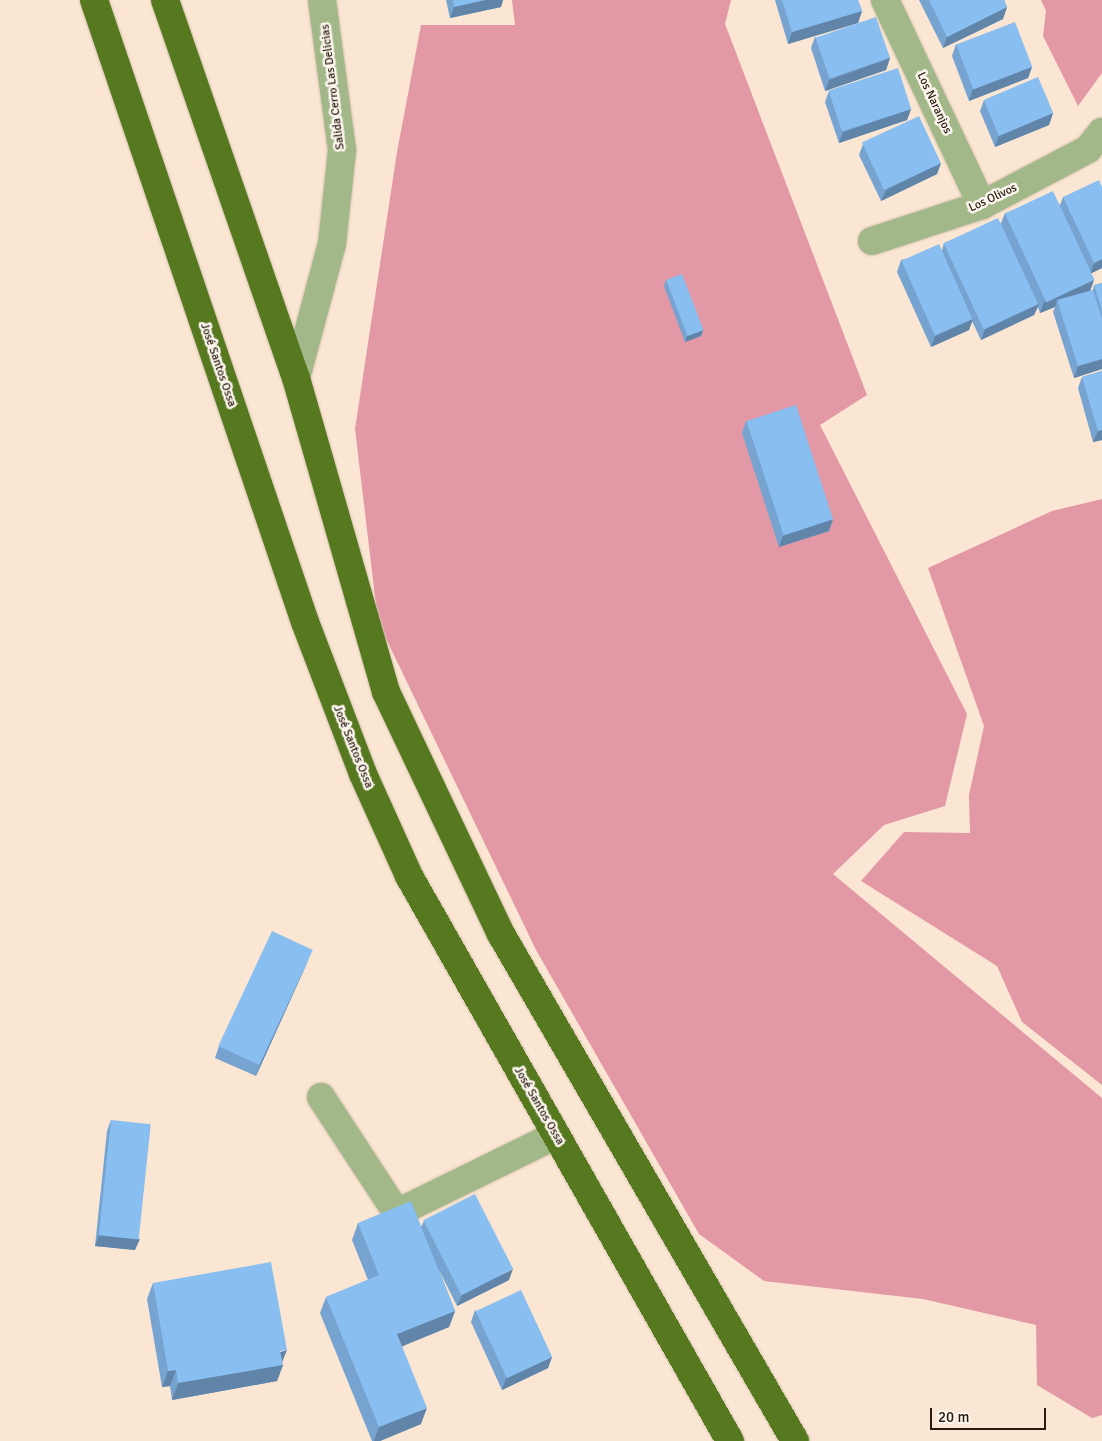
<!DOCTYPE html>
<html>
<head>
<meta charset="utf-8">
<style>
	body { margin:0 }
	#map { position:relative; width:1102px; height:1441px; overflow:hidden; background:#fae6d2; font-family:Signika,sans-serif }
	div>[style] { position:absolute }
	.forest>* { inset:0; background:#e398a5 }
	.roads { filter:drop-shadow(0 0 1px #d4c2af) drop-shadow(0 0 1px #d4c2af) }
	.minor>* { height:28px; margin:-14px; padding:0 14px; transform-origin:14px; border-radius:14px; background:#a2b889 }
	.highway>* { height:28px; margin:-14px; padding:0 14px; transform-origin:14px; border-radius:14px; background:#56781f }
	.wall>* { inset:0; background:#76a3cf }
	.shaded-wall>* { inset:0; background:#6085a9 }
	.building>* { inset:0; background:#89bef1; transform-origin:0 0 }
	span { translate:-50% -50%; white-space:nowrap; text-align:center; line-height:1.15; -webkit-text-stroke:5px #fcf6ef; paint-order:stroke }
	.street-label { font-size:12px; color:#281c0f }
	.scale { position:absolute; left:930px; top:1408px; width:116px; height:22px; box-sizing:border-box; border:2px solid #281c0f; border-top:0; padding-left:6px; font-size:15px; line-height:18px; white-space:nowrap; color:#281c0f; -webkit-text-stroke:4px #fcf6ef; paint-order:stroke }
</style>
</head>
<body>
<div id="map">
	<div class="forest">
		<i style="clip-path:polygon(512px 0,731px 0,725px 24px,867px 395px,820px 425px,967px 714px,945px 806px,884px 825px,833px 874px,1102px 1098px,1102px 1415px,1092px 1418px,1037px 1385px,1036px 1325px,923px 1299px,764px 1281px,699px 1234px,536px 950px,378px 622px,355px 429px,397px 152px,421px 25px,515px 25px)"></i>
		<i style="clip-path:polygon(1041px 0,1102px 0,1102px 73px,1078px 106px,1043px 36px,1046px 11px)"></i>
		<i style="clip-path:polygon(1102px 499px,1102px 1085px,1022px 1022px,997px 966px,861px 881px,904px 832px,970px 833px,969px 795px,984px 726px,928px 568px,1052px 511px)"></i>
	</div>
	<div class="roads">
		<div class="minor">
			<i style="left:885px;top:0;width:227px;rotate:64.7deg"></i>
			<i style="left:872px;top:241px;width:116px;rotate:-18.1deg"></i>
			<i style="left:982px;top:205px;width:120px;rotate:-27.8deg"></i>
			<i style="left:1088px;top:149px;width:22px;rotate:-51deg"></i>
			<i style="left:296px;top:378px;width:139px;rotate:-75deg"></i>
			<i style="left:332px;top:244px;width:95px;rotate:-83.9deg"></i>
			<i style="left:342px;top:150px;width:151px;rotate:-97.6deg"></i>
			<i style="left:321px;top:1097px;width:139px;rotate:56.8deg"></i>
			<i style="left:397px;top:1213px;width:177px;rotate:-26.1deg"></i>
		</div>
		<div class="highway">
			<i style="left:94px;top:0;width:657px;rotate:71.26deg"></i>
			<i style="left:305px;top:622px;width:163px;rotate:69.1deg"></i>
			<i style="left:363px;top:774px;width:112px;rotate:65.7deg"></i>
			<i style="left:409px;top:876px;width:650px;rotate:60.4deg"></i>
			<i style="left:165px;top:0;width:400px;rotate:70.9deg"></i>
			<i style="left:296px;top:378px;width:327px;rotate:74deg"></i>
			<i style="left:386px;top:692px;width:268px;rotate:64.6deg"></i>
			<i style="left:501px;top:934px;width:586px;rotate:59.89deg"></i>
		</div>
	</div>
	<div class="wall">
		<i style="clip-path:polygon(446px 0,503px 0,501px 7px,450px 18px)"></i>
		<i style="clip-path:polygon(775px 0,858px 0,862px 11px,858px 23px,788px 44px)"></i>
		<i style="clip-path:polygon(919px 0,1004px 0,1007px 7px,1003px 19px,943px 48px)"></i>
		<i style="clip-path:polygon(815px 37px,890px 58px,886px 70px,825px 91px,811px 48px)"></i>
		<i style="clip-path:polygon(956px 44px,1032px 67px,1028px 78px,969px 101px,952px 56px)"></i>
		<i style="clip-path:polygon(829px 91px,911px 109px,907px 120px,839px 143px,825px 102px)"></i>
		<i style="clip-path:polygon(984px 100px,1053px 113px,1049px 125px,995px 147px,980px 111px)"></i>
		<i style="clip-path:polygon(863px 144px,941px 163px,937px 174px,881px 201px,859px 155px)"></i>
		<i style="clip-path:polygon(1102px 187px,1102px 268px,1091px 273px,1094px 280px,1090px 291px,1093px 290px,1094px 285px,1102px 283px,1102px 369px,1074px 378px,1053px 312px,1055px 307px,1040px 313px,1038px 307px,1034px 315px,981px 340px,972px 321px,969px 330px,931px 347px,897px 272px,901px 260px,942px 250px,944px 243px,1001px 223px,1005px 213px,1060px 205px,1063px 197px)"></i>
		<i style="clip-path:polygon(666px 280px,703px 330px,701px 336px,685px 342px,664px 286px)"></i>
		<i style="clip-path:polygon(1102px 371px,1102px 440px,1093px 442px,1078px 388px,1082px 377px)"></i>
		<i style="clip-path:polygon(746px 421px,833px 519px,829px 531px,779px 547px,742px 433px)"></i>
		<i style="clip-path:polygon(308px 961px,256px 1076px,215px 1058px,219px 1046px)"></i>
		<i style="clip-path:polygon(111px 1120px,135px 1250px,95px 1246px,107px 1131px)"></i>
		<i style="clip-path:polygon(424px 1221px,509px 1280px,457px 1306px,439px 1270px,455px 1311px,449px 1327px,402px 1346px,421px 1424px,380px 1441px,372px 1441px,320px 1313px,326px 1297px,368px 1280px,352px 1240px,358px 1223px,421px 1227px)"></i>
		<i style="clip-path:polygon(153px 1283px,282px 1362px,283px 1365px,277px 1381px,172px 1400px,170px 1386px,162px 1387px,147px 1299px)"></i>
		<i style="clip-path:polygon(475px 1310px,552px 1357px,548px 1368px,502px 1390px,471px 1322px)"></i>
	</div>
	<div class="shaded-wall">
		<i style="clip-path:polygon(485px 0,503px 0,501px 7px,450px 18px,454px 7px)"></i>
		<i style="clip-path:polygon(1007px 7px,1003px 19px,943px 48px,947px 37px)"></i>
		<i style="clip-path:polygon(862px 11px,858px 23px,788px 44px,792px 32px)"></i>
		<i style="clip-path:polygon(890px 58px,886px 70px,825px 91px,829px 80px)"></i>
		<i style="clip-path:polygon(1032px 67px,1028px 78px,969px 101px,973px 89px)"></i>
		<i style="clip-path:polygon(911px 109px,907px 120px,839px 143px,843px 132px)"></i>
		<i style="clip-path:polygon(1053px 113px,1049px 125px,995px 147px,999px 135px)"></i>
		<i style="clip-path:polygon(941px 163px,937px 174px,881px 201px,886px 190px)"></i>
		<i style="clip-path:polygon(1102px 259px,1102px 268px,1090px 274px,1094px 263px)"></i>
		<i style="clip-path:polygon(1094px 280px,1090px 291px,1057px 300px,1055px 307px,1040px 313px,1044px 302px)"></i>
		<i style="clip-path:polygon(1039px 304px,1034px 315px,981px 340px,985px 329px)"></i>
		<i style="clip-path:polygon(973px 319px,969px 330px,931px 347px,935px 336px)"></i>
		<i style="clip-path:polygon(703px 330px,701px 336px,685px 342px,687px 336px)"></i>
		<i style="clip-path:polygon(1102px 359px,1102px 369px,1074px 378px,1078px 366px)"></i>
		<i style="clip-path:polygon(1102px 430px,1102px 440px,1093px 442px,1098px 431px)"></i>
		<i style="clip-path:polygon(833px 519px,829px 531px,779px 547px,783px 536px)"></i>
		<i style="clip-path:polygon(313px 950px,308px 961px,256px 1076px,260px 1065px)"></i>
		<i style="clip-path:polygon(99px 1235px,140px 1239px,135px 1250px,95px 1246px)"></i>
		<i style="clip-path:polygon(513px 1269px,509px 1280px,457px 1306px,462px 1295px)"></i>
		<i style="clip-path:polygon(455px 1311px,449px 1327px,391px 1351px,397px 1334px)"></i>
		<i style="clip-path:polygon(287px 1350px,281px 1365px,283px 1365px,277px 1381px,172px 1400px,178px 1383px)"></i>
		<i style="clip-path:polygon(552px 1357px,548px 1368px,502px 1390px,506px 1378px)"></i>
		<i style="clip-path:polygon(176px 1370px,170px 1386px,162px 1387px,168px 1371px)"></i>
		<i style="clip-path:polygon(427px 1408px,421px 1424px,380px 1441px,374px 1441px,379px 1427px)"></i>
	</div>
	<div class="building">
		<i style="clip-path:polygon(453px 0,485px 0,454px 7px)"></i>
		<i style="clip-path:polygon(782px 0,858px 0,862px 11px,792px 32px)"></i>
		<i style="clip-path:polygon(929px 0,1004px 0,1007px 7px,947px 37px)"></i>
		<i style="left:876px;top:17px;width:43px;height:64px;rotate:71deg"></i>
		<i style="left:1015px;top:22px;width:48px;height:63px;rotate:69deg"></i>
		<i style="left:898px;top:68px;width:43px;height:73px;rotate:72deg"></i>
		<i style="left:1038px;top:77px;width:39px;height:59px;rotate:67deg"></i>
		<i style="left:919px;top:116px;width:52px;height:63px;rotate:65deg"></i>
		<i style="clip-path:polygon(1099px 180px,1102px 187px,1102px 259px,1094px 263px,1063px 197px)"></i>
		<i style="left:1053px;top:191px;width:98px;height:53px;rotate:65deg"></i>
		<i style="left:998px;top:218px;width:95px;height:60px;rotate:65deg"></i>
		<i style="left:939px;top:244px;width:82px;height:41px;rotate:66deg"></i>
		<i style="left:682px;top:274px;width:60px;height:17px;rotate:69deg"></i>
		<i style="clip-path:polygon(1102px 283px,1102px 311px,1094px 285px)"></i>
		<i style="clip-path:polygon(1093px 290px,1102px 318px,1102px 359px,1078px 366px,1057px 300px)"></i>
		<i style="clip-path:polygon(1102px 371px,1102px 430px,1098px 431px,1082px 377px)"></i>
		<i style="left:796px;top:405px;width:120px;height:52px;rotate:72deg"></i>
		<i style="left:272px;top:931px;width:45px;height:127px;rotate:25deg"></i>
		<i style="left:111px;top:1120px;width:40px;height:116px;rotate:6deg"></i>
		<i style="left:475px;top:1194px;width:84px;height:58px;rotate:63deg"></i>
		<i style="clip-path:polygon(411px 1201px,455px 1311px,397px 1334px,427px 1408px,379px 1427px,326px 1297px,379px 1275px,358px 1223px)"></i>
		<i style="clip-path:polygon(271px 1262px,287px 1350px,280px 1351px,283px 1365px,178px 1383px,176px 1370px,168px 1371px,153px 1283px)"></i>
		<i style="left:521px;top:1290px;width:74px;height:50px;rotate:65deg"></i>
	</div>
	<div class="street-label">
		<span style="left:333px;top:87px;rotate:-97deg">Salida Cerro Las Delicias</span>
		<span style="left:934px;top:103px;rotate:65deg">Los Naranjos</span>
		<span style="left:993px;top:198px;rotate:-25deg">Los Olivos</span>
		<span style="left:218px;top:365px;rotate:71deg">José Santos Ossa</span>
		<span style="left:353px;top:747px;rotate:68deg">José Santos Ossa</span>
		<span style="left:539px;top:1106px;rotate:60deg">José Santos Ossa</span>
	</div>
	<div class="scale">20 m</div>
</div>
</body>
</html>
